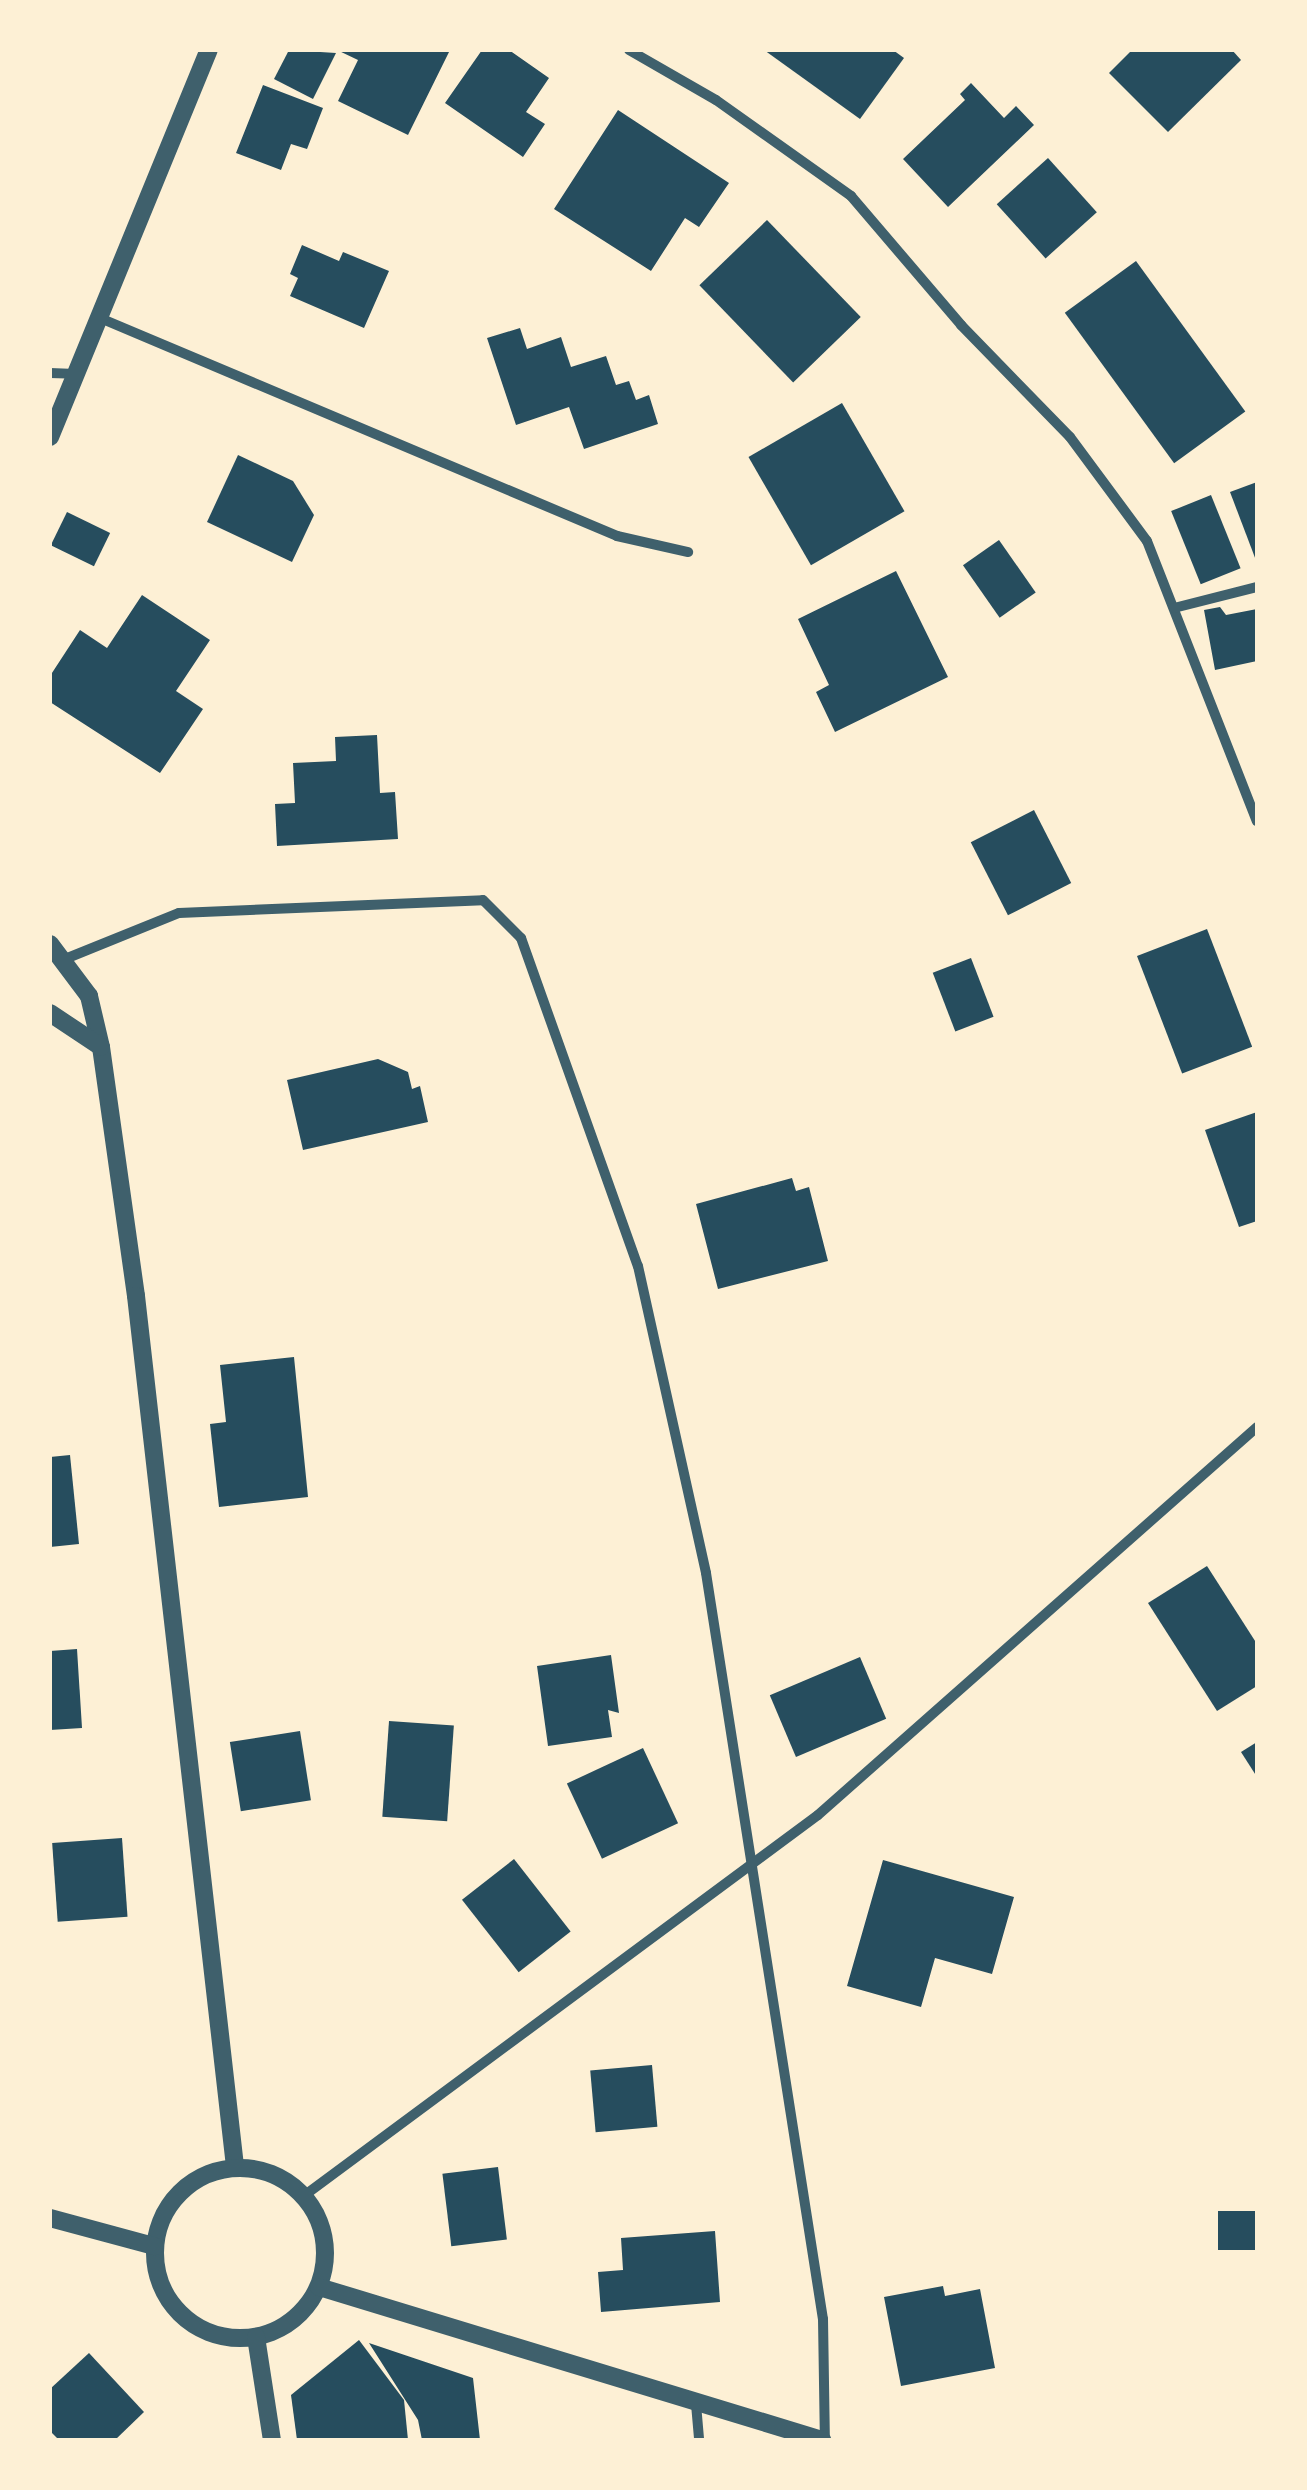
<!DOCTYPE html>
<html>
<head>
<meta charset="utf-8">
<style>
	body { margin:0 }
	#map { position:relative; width:1307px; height:2490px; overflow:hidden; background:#fdf0d5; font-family:"IBM Plex Sans",sans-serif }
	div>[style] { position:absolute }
	.building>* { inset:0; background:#264d5e; transform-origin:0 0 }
	.minor>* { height:10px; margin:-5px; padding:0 5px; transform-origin:5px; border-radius:5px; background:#3f606c }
	.tertiary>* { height:18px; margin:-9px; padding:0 9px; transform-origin:9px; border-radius:9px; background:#3f606c }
	.tertiary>.ring { margin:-9px; padding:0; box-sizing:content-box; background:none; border:18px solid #3f606c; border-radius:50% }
	span { translate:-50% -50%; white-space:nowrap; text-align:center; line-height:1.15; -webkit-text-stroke:8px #fdf0d5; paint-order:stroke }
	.frame { position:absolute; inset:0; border:52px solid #fdf0d5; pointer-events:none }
</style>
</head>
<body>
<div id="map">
	<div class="building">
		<i style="clip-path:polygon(289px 50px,336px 53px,313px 99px,274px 79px)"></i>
		<i style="clip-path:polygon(337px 50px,450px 50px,408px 135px,338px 101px,358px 60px)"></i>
		<i style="clip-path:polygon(482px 50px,509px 50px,549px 78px,526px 112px,545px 124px,523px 157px,445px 103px)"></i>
		<i style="clip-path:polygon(764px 50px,893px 50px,904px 58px,860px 119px)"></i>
		<i style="clip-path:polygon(1132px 50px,1232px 50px,1241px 60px,1168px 132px,1109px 73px)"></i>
		<i style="clip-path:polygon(971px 83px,1004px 118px,1016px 106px,1034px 125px,948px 207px,903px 159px,965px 100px,960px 94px)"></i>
		<i style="clip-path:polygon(263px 85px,323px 108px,307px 149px,291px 144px,281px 170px,236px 153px)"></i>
		<i style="clip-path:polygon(618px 110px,729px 183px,699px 227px,685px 218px,651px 271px,554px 209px)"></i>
		<i style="left:1048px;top:158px;width:73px;height:69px;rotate:48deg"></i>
		<i style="left:767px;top:220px;width:135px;height:94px;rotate:46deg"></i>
		<i style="clip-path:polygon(302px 245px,339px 261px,343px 252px,389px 271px,364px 328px,290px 296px,298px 278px,290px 274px)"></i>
		<i style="left:1136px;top:261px;width:186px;height:88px;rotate:54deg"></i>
		<i style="clip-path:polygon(520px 328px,527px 349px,561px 337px,571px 367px,606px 356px,616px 385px,629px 381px,636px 400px,649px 395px,658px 424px,584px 449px,569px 407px,516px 425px,487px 338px)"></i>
		<i style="left:842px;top:403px;width:125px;height:108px;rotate:60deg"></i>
		<i style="clip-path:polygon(238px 455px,293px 481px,314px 515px,292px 562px,207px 522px)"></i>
		<i style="clip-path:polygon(1257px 482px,1257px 563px,1230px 492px)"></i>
		<i style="left:1211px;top:495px;width:79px;height:43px;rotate:68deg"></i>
		<i style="left:67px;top:512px;width:48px;height:37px;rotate:26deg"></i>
		<i style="left:999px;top:540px;width:64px;height:44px;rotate:55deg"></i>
		<i style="clip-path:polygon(896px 571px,948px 677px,835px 732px,816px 692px,829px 685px,798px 619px)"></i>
		<i style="clip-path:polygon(142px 595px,210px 640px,176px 691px,203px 709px,160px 773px,50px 702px,50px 676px,80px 630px,107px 648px)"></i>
		<i style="clip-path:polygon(1220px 607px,1226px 615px,1257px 609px,1257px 661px,1215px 670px,1204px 610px)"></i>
		<i style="clip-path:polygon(377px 735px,380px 793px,395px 792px,398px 839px,277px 846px,275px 804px,295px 803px,293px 763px,336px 761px,335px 737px)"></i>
		<i style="left:1034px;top:810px;width:82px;height:71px;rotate:63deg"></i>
		<i style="left:1207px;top:929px;width:126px;height:75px;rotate:69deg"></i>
		<i style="left:971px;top:958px;width:63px;height:41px;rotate:69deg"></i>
		<i style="clip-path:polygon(378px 1059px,408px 1072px,412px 1089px,420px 1086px,428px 1122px,303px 1150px,287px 1080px)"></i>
		<i style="clip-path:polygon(1257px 1112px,1257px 1221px,1239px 1227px,1205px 1130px)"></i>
		<i style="clip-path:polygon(792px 1178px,796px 1191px,809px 1187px,828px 1261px,718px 1289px,696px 1204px)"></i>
		<i style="clip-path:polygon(294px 1357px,308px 1497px,219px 1507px,210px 1424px,226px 1422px,220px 1365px)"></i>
		<i style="clip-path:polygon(70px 1455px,79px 1544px,50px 1547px,50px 1457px)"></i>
		<i style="clip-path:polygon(1207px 1566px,1257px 1644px,1257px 1686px,1217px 1711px,1148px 1603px)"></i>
		<i style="clip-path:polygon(77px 1649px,82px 1728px,50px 1730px,50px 1651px)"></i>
		<i style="clip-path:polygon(611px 1655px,619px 1713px,608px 1710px,612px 1737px,548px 1746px,537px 1666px)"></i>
		<i style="left:860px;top:1657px;width:67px;height:98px;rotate:67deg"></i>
		<i style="left:389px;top:1721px;width:65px;height:96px;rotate:4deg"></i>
		<i style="left:300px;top:1731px;width:70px;height:71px;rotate:81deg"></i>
		<i style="clip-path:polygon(1257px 1742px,1257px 1777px,1241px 1752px)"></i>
		<i style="left:643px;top:1748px;width:83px;height:84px;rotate:65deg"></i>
		<i style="left:122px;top:1838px;width:79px;height:70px;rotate:86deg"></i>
		<i style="left:514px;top:1859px;width:92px;height:66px;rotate:52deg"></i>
		<i style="clip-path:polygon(883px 1860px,1014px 1897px,992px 1974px,935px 1958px,921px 2007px,847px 1986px)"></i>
		<i style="left:652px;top:2065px;width:62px;height:62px;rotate:85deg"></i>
		<i style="left:498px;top:2167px;width:73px;height:56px;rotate:83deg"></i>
		<i style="left:1257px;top:2211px;width:39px;height:39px;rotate:90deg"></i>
		<i style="clip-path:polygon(715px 2231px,720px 2302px,601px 2312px,598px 2272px,623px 2270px,621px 2238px)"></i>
		<i style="clip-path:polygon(943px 2286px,945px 2296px,980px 2289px,995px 2368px,901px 2386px,884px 2297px)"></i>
		<i style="clip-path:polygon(359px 2340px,404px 2400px,408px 2440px,297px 2440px,291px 2395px)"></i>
		<i style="clip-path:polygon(369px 2343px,473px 2378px,480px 2440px,422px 2440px,418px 2420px)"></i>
		<i style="clip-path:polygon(89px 2353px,144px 2412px,115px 2440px,59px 2440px,50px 2431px,50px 2389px)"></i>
	</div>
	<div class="minor">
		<i style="left:629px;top:50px;width:100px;rotate:29.9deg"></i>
		<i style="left:716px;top:100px;width:166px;rotate:35.4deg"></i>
		<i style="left:851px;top:196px;width:170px;rotate:49.5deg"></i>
		<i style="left:961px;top:325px;width:156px;rotate:45.8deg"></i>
		<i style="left:1070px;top:437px;width:129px;rotate:53.5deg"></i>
		<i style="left:1147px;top:541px;width:301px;rotate:68.6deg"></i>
		<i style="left:100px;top:318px;width:561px;rotate:22.86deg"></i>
		<i style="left:617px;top:536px;width:73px;rotate:12.7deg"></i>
		<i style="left:50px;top:373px;width:25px;rotate:2deg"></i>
		<i style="left:1174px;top:608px;width:86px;rotate:-14.2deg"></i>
		<i style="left:65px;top:959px;width:123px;rotate:-22deg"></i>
		<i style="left:179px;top:913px;width:304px;rotate:-2.4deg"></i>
		<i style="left:483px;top:900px;width:54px;rotate:45deg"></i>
		<i style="left:521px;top:938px;width:348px;rotate:70.4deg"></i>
		<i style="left:638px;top:1266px;width:314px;rotate:77.5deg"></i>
		<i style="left:706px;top:1573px;width:755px;rotate:81.09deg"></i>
		<i style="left:823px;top:2319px;width:121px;rotate:89.1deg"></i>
		<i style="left:305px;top:2195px;width:638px;rotate:-36.53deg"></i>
		<i style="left:818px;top:1815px;width:586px;rotate:-41.47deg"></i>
		<i style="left:696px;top:2404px;width:36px;rotate:85deg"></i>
	</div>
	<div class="tertiary">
		<i style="left:50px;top:437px;width:418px;rotate:-67.7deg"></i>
		<i style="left:50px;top:944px;width:65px;rotate:53.1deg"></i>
		<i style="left:89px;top:996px;width:52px;rotate:76.8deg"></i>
		<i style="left:101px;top:1047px;width:251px;rotate:82deg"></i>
		<i style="left:136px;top:1296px;width:876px;rotate:83.51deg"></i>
		<i style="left:50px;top:1013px;width:61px;rotate:33.7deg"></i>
		<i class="ring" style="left:155px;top:2168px;width:152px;height:152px"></i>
		<i style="left:50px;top:2218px;width:108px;rotate:15.1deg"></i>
		<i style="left:319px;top:2287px;width:526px;rotate:16.92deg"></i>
		<i style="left:256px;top:2337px;width:104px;rotate:81.2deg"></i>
	</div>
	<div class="frame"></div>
</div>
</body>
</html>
